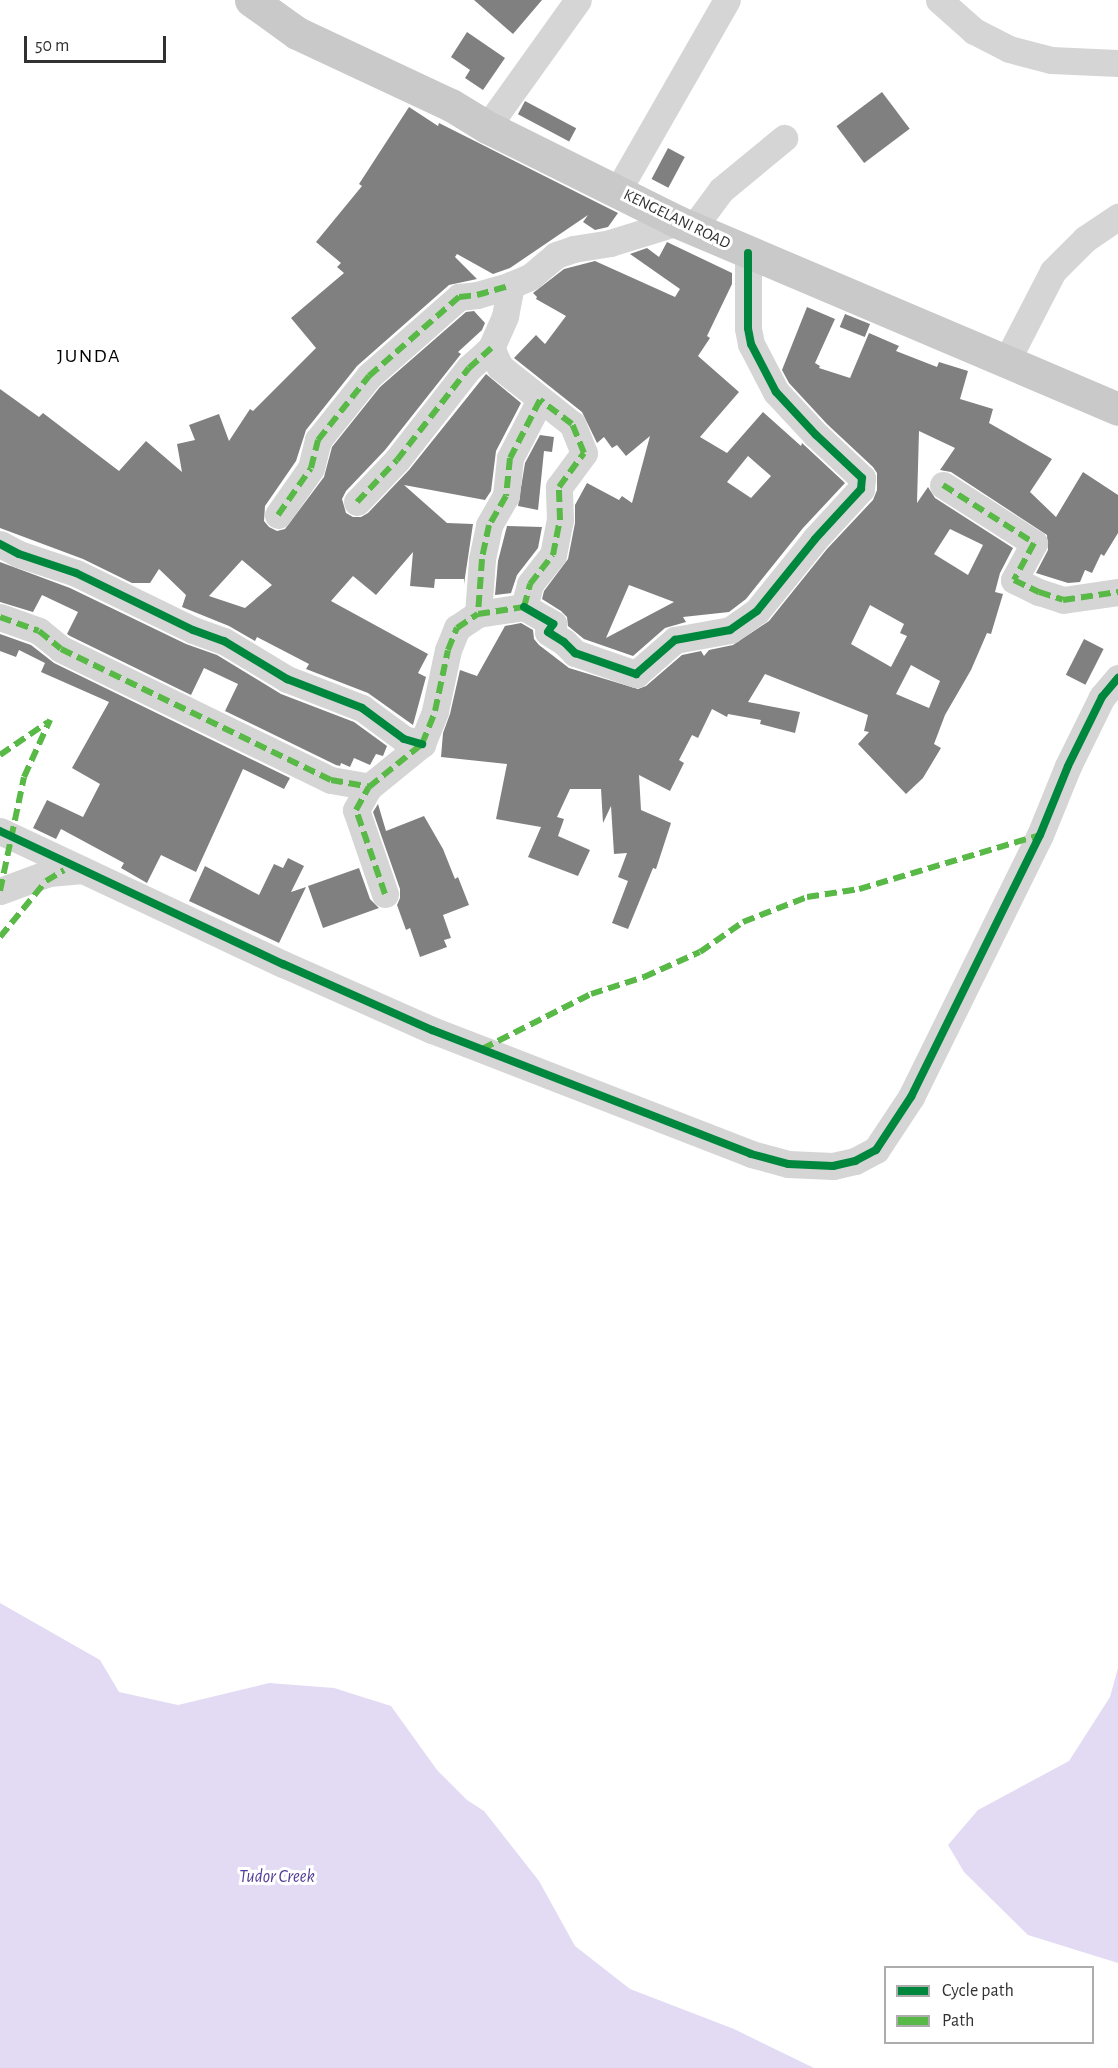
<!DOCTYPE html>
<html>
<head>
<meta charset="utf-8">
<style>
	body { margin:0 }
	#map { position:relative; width:1118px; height:2068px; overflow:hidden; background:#fff; font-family:"Alegreya Sans",sans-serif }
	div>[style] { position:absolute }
	.water>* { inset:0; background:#e2dbf3 }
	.building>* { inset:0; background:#808080; transform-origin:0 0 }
	.minor>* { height:27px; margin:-13.5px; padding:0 13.5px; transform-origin:13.5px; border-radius:13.5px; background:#d5d5d5 }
	.major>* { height:33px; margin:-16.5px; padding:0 16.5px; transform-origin:16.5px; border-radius:16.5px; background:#c9c9c9 }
	.quiet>* { height:6px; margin-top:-3px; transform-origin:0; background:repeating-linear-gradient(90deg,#58b947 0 12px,transparent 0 18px) }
	.cycleway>* { height:8px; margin:-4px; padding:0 4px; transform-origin:4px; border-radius:4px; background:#00873e }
	span { translate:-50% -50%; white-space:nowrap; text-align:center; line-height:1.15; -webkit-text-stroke:6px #fff; paint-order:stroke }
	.street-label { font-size:16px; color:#313131 }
	.water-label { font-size:18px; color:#533d96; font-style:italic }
	.quarter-label { font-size:20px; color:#000; letter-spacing:1.5px }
	.legend { position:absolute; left:884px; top:1966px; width:210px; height:78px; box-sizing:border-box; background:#fff; border:2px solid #adadad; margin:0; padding:8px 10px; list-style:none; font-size:18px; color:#313131 }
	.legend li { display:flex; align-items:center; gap:12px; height:30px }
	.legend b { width:30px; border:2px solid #adadad }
	.scale { position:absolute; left:24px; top:36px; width:142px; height:27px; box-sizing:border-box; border:3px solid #313131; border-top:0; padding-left:8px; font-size:18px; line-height:21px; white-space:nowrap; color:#313131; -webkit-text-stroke:4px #fff; paint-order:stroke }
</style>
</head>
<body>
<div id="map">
	<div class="water">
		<i style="clip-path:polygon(0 1603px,100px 1660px,119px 1692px,178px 1705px,269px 1683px,334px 1688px,391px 1706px,437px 1770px,467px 1800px,484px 1811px,539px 1881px,575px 1946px,630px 1989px,734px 2029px,814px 2068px,0 2068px)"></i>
		<i style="clip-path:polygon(1118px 1668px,1118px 1963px,1028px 1935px,964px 1872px,948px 1845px,978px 1810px,1069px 1761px,1110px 1697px)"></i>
	</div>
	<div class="building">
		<i style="clip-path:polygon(474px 0,542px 0,513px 34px)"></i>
		<i style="clip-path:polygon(467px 32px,505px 58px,483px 90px,465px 78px,470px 70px,451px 57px)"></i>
		<i style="left:882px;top:92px;width:46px;height:57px;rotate:53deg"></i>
		<i style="left:525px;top:101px;width:58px;height:15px;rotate:28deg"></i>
		<i style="clip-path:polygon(evenodd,409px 107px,438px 126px,439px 123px,618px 213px,608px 227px,595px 230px,583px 222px,588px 215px,510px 268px,493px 274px,457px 254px,455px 257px,477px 279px,449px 285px,357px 366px,306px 430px,296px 461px,265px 506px,264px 521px,269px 527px,277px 531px,285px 529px,324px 477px,332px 447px,380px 387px,466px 312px,474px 311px,485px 323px,482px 330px,458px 352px,461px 354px,385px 450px,346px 491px,342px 499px,346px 513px,353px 517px,361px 517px,368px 513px,409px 470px,486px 374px,521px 403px,496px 451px,491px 491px,485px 500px,404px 485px,447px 523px,473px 524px,464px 584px,464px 579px,435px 579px,434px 588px,410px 586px,413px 552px,376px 595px,353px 576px,331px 601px,428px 654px,418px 673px,426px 677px,413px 725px,368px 693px,306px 669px,309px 664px,257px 637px,255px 641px,229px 626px,182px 607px,186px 595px,159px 569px,150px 583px,132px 583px,83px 559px,0 528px,0 389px,39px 417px,43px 413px,119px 471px,146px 441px,182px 472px,177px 444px,195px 440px,189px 425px,219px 414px,229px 441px,250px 409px,253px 411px,316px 348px,291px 318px,344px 273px,337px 267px,341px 263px,316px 242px,362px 186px,359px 184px,409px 107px,242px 560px,272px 585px,245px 608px,209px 596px,242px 560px)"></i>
		<i style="left:668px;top:148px;width:19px;height:35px;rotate:28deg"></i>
		<i style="clip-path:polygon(evenodd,667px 242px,732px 273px,732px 284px,707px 336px,710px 338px,698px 356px,739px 392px,700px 437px,727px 453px,763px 412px,801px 446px,802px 443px,845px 483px,803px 528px,746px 599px,729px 612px,683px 617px,686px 622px,665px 628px,633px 656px,584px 639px,568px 626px,567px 617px,561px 611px,542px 599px,544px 591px,568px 559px,575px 523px,575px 505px,587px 483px,619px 500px,622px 496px,632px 503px,650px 436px,626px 456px,617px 445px,612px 448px,604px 437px,597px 443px,582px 412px,514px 358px,536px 335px,545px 344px,566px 316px,536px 299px,537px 297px,533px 293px,564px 269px,595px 261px,675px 297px,680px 289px,630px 254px,647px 248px,659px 257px,667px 242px,748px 456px,771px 476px,751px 498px,727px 482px,748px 456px,667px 242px,629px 585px,674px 602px,606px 638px,629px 585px)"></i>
		<i style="clip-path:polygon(evenodd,807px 307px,835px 319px,815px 363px,820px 366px,819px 368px,850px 378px,869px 333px,899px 346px,896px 351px,937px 367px,939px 362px,968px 371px,960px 399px,993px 409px,989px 423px,1052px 459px,1030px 492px,1056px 517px,1083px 472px,1118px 495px,1118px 533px,1104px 556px,1101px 554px,1092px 573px,1085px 570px,1080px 582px,1068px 583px,1036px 573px,1048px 550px,1047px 535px,951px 472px,940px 470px,955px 448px,919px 431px,917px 503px,928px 487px,935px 498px,1013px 548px,1000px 573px,995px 592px,1003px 594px,991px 634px,987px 633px,971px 670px,945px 715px,934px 744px,941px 748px,923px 778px,906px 794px,858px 744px,869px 732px,864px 731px,868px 715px,765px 674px,748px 702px,800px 712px,795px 733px,760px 724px,761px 720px,728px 714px,727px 717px,712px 709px,698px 738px,692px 735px,679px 760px,684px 763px,670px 791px,639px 775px,641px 810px,671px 823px,656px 869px,653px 868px,628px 929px,612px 923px,628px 881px,618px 877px,627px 853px,614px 854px,611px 806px,603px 823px,601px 789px,570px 789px,557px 817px,564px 819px,558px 836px,590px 850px,578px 876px,528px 857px,541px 827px,496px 819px,507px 764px,441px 757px,443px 733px,450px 714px,460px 670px,477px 676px,505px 626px,521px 623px,533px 630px,534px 639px,539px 645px,569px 668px,638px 689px,646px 686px,682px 655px,701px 651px,704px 656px,709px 650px,733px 645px,769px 621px,827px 549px,873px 500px,877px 490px,877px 473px,873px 467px,827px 424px,789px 383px,782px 370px,807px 307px,950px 529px,983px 545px,968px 575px,934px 554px,950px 529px,807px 307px,870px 605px,904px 624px,900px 633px,907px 636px,891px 667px,851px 644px,870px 605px,807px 307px,911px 665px,940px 681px,929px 708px,896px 694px,911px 665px)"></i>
		<i style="left:845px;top:314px;width:27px;height:14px;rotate:22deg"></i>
		<i style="clip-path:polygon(540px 435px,554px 437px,552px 452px,544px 451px,538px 510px,518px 506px,525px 463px)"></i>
		<i style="clip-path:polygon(507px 526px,542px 527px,538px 548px,517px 575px,511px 593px,495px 595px,498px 561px)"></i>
		<i style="clip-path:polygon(0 562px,70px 588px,186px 644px,217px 655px,281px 694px,354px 722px,387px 746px,383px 756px,376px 754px,370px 765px,354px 758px,350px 767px,341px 763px,340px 766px,336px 765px,225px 711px,238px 684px,204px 668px,191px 695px,70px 636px,67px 634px,78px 612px,42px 595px,33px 612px,0 602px)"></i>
		<i style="clip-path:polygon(0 634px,31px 645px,54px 663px,290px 778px,284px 789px,243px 769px,196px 872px,161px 855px,147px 883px,121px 868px,124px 863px,61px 829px,56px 839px,33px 828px,47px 800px,83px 817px,100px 784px,72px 768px,109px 702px,41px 672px,45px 663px,19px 650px,16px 657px,0 651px)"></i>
		<i style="left:1084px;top:639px;width:22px;height:40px;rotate:27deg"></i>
		<i style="clip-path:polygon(378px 804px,386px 831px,424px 816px,443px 849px,455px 879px,458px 877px,469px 905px,443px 915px,451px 938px,444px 940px,447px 947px,420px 957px,410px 928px,406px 930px,397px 905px,400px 898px,400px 889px,373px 812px)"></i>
		<i style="clip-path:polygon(288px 858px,304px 866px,291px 892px,306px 887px,279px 943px,189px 901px,205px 866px,259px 895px,274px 864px,283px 868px)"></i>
		<i style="clip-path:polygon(359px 868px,370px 899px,379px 908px,323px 928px,308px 886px)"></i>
	</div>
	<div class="minor">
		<i style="left:939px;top:0;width:47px;rotate:41.5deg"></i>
		<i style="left:974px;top:31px;width:39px;rotate:27deg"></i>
		<i style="left:1009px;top:49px;width:43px;rotate:14.7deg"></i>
		<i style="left:1051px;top:60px;width:67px;rotate:2.6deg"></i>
		<i style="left:487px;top:127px;width:156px;rotate:-54.4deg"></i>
		<i style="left:618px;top:190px;width:219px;rotate:-60.2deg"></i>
		<i style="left:693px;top:228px;width:47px;rotate:-53.6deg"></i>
		<i style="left:721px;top:190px;width:82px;rotate:-39.5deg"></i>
		<i style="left:1006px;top:362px;width:102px;rotate:-62.7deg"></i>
		<i style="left:1053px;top:271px;width:45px;rotate:-45deg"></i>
		<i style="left:1085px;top:239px;width:40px;rotate:-34deg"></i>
		<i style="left:943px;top:485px;width:108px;rotate:32.5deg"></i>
		<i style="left:1034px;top:543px;width:42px;rotate:118.4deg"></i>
		<i style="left:1014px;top:580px;width:28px;rotate:26deg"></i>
		<i style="left:1039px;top:592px;width:25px;rotate:18deg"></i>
		<i style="left:1063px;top:600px;width:56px;rotate:-8.3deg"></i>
		<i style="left:357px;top:502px;width:58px;rotate:-46.4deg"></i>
		<i style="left:397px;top:460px;width:117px;rotate:-52deg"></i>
		<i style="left:469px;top:368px;width:30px;rotate:-42deg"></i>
		<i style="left:491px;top:348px;width:35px;rotate:-66deg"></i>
		<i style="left:505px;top:316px;width:32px;rotate:-79deg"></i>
		<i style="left:511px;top:285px;width:21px;rotate:-23deg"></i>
		<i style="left:530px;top:277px;width:34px;rotate:-40deg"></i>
		<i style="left:556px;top:255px;width:18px;rotate:-19deg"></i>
		<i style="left:573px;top:249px;width:37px;rotate:-9deg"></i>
		<i style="left:610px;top:243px;width:71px;rotate:-17.2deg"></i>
		<i style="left:278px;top:515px;width:57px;rotate:-54.9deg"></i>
		<i style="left:311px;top:468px;width:29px;rotate:-76deg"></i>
		<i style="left:318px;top:440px;width:82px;rotate:-51.4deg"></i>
		<i style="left:369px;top:376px;width:120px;rotate:-41.3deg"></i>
		<i style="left:459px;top:297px;width:18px;rotate:-6deg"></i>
		<i style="left:477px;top:295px;width:35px;rotate:-16deg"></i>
		<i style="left:0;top:544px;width:21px;rotate:28deg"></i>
		<i style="left:19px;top:554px;width:60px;rotate:18.4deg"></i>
		<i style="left:76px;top:573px;width:130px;rotate:26deg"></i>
		<i style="left:193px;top:630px;width:33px;rotate:20deg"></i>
		<i style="left:224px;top:641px;width:74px;rotate:31.1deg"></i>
		<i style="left:287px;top:679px;width:80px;rotate:21.1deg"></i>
		<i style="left:362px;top:708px;width:52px;rotate:36.4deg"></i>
		<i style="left:404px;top:739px;width:19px;rotate:16deg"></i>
		<i style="left:524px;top:607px;width:34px;rotate:30deg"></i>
		<i style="left:553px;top:624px;width:9px;rotate:122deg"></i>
		<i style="left:548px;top:632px;width:19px;rotate:32deg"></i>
		<i style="left:564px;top:642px;width:16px;rotate:45deg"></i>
		<i style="left:575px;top:653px;width:65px;rotate:19deg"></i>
		<i style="left:636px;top:674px;width:52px;rotate:-41.1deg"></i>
		<i style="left:675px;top:640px;width:56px;rotate:-10.3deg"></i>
		<i style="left:730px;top:630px;width:33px;rotate:-35deg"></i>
		<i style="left:757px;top:611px;width:92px;rotate:-51.1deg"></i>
		<i style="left:815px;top:539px;width:68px;rotate:-47.4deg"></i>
		<i style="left:861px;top:489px;width:11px;rotate:-85deg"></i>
		<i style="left:862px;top:478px;width:63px;rotate:-136.9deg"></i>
		<i style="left:816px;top:435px;width:59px;rotate:-132.9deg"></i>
		<i style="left:776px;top:392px;width:54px;rotate:-117.5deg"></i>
		<i style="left:751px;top:344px;width:16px;rotate:-101deg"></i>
		<i style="left:748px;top:328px;width:75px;rotate:-90deg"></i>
		<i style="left:478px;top:614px;width:55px;rotate:-85.8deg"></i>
		<i style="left:482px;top:559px;width:35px;rotate:-78deg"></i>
		<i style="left:489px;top:525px;width:34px;rotate:-60deg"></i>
		<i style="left:506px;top:496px;width:38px;rotate:-84deg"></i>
		<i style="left:510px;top:458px;width:65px;rotate:-62.7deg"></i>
		<i style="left:0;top:617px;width:41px;rotate:19.7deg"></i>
		<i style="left:39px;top:631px;width:28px;rotate:39deg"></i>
		<i style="left:61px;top:649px;width:300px;rotate:25.9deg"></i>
		<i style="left:331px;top:780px;width:39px;rotate:10deg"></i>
		<i style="left:0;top:831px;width:313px;rotate:25.2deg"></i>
		<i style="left:283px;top:964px;width:163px;rotate:23.9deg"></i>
		<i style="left:432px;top:1030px;width:342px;rotate:21.2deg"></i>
		<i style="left:751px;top:1154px;width:38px;rotate:15deg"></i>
		<i style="left:788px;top:1164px;width:45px;rotate:2.5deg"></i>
		<i style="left:833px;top:1166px;width:23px;rotate:-13deg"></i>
		<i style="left:855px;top:1161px;width:24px;rotate:-28deg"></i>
		<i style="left:876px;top:1150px;width:64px;rotate:-56.6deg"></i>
		<i style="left:911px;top:1097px;width:292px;rotate:-63.8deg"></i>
		<i style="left:1040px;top:835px;width:74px;rotate:-67.9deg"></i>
		<i style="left:1068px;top:766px;width:77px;rotate:-63.8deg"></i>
		<i style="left:1102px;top:697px;width:25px;rotate:-50deg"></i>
		<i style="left:0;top:891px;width:52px;rotate:-20.2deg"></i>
		<i style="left:49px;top:873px;width:34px;rotate:-5deg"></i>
		<i style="left:385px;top:894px;width:89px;rotate:-109deg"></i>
		<i style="left:356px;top:810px;width:26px;rotate:-61deg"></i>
		<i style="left:369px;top:787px;width:68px;rotate:-39.1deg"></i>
		<i style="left:422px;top:744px;width:35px;rotate:-68deg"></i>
		<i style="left:435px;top:711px;width:62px;rotate:-78deg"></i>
		<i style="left:448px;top:650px;width:24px;rotate:-68deg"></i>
		<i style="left:457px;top:628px;width:25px;rotate:-34deg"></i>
		<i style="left:478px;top:614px;width:47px;rotate:-8.7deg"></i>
		<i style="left:524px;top:607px;width:24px;rotate:-75deg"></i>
		<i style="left:530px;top:584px;width:37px;rotate:-52deg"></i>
		<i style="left:553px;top:555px;width:36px;rotate:-79deg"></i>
		<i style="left:560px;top:520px;width:33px;rotate:-92deg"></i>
		<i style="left:559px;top:487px;width:42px;rotate:-53.7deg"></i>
		<i style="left:584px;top:453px;width:31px;rotate:-112deg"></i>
		<i style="left:572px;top:424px;width:92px;rotate:-141.6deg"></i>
		<i style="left:500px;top:367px;width:21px;rotate:-115deg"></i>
	</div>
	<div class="major">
		<i style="left:251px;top:0;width:57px;rotate:35.7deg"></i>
		<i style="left:297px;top:33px;width:170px;rotate:25.1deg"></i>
		<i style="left:451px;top:105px;width:42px;rotate:31.4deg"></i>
		<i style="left:487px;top:127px;width:213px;rotate:26.4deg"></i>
		<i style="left:678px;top:222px;width:478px;rotate:23deg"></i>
	</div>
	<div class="quiet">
		<i style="left:943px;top:485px;width:108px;rotate:32.5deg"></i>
		<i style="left:1034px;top:543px;width:42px;rotate:118.4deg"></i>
		<i style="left:1014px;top:580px;width:28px;rotate:26deg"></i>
		<i style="left:1039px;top:592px;width:25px;rotate:18deg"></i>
		<i style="left:1063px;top:600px;width:56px;rotate:-8.3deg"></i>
		<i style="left:357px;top:502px;width:58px;rotate:-46.4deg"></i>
		<i style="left:397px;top:460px;width:117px;rotate:-52deg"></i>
		<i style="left:469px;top:368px;width:30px;rotate:-42deg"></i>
		<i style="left:278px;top:515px;width:57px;rotate:-54.9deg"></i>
		<i style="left:311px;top:468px;width:29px;rotate:-76deg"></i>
		<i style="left:318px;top:440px;width:82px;rotate:-51.4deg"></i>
		<i style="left:369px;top:376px;width:120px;rotate:-41.3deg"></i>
		<i style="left:459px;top:297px;width:18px;rotate:-6deg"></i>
		<i style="left:477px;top:295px;width:35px;rotate:-16deg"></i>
		<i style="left:0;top:617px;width:41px;rotate:19.7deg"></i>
		<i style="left:39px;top:631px;width:28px;rotate:39deg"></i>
		<i style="left:61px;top:649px;width:300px;rotate:25.9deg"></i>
		<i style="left:331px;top:780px;width:39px;rotate:10deg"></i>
		<i style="left:0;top:755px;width:58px;rotate:-34.5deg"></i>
		<i style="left:0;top:891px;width:116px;rotate:-78.1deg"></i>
		<i style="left:24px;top:777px;width:63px;rotate:-65.5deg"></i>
		<i style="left:385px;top:894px;width:89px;rotate:-109deg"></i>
		<i style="left:356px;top:810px;width:26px;rotate:-61deg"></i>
		<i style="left:369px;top:787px;width:68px;rotate:-39.1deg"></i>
		<i style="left:422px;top:744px;width:35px;rotate:-68deg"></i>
		<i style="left:435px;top:711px;width:62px;rotate:-78deg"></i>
		<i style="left:448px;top:650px;width:24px;rotate:-68deg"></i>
		<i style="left:457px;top:628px;width:25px;rotate:-34deg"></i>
		<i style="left:478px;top:614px;width:47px;rotate:-8.7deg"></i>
		<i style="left:524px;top:607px;width:24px;rotate:-75deg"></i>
		<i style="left:530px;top:584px;width:37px;rotate:-52deg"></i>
		<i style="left:553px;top:555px;width:36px;rotate:-79deg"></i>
		<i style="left:560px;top:520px;width:33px;rotate:-92deg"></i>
		<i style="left:559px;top:487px;width:42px;rotate:-53.7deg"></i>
		<i style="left:584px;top:453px;width:31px;rotate:-112deg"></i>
		<i style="left:572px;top:424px;width:40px;rotate:-143deg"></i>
		<i style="left:540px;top:400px;width:65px;rotate:117.3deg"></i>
		<i style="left:510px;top:458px;width:38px;rotate:96deg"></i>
		<i style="left:506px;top:496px;width:34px;rotate:120deg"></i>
		<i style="left:489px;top:525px;width:35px;rotate:102deg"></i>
		<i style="left:482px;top:559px;width:55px;rotate:94.2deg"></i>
		<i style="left:0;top:937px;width:72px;rotate:-50.6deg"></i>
		<i style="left:46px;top:881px;width:21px;rotate:-31deg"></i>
		<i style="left:482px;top:1049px;width:122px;rotate:-26.8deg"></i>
		<i style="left:591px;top:994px;width:56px;rotate:-17.8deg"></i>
		<i style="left:644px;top:977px;width:61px;rotate:-24.1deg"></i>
		<i style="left:700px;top:952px;width:52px;rotate:-34.9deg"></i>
		<i style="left:743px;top:922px;width:69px;rotate:-21.3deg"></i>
		<i style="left:807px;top:897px;width:53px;rotate:-8.7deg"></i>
		<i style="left:859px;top:889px;width:189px;rotate:-16.6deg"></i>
	</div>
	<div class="cycleway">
		<i style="left:0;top:544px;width:21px;rotate:28deg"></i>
		<i style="left:19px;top:554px;width:60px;rotate:18.4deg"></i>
		<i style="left:76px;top:573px;width:130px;rotate:26deg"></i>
		<i style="left:193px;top:630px;width:33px;rotate:20deg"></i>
		<i style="left:224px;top:641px;width:74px;rotate:31.1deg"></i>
		<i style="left:287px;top:679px;width:80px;rotate:21.1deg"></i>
		<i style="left:362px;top:708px;width:52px;rotate:36.4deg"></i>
		<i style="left:404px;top:739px;width:19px;rotate:16deg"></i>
		<i style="left:524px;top:607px;width:34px;rotate:30deg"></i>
		<i style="left:553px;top:624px;width:9px;rotate:122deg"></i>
		<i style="left:548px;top:632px;width:19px;rotate:32deg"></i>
		<i style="left:564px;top:642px;width:16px;rotate:45deg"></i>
		<i style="left:575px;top:653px;width:65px;rotate:19deg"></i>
		<i style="left:636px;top:674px;width:52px;rotate:-41.1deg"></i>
		<i style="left:675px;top:640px;width:56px;rotate:-10.3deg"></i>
		<i style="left:730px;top:630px;width:33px;rotate:-35deg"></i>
		<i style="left:757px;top:611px;width:92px;rotate:-51.1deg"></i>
		<i style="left:815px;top:539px;width:68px;rotate:-47.4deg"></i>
		<i style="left:861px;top:489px;width:11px;rotate:-85deg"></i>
		<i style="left:862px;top:478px;width:63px;rotate:-136.9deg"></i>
		<i style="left:816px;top:435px;width:59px;rotate:-132.9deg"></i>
		<i style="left:776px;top:392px;width:54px;rotate:-117.5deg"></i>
		<i style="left:751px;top:344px;width:16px;rotate:-101deg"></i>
		<i style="left:748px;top:328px;width:75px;rotate:-90deg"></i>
		<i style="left:0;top:831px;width:313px;rotate:25.2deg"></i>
		<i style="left:283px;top:964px;width:163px;rotate:23.9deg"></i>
		<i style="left:432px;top:1030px;width:342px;rotate:21.2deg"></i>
		<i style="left:751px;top:1154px;width:38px;rotate:15deg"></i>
		<i style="left:788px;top:1164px;width:45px;rotate:2.5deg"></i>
		<i style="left:833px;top:1166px;width:23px;rotate:-13deg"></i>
		<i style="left:855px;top:1161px;width:24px;rotate:-28deg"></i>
		<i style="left:876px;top:1150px;width:64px;rotate:-56.6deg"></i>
		<i style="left:911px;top:1097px;width:292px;rotate:-63.8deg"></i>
		<i style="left:1040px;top:835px;width:74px;rotate:-67.9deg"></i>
		<i style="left:1068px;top:766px;width:77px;rotate:-63.8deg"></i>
		<i style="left:1102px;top:697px;width:25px;rotate:-50deg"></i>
	</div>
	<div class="street-label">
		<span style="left:677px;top:219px;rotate:26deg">KENGELANI ROAD</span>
	</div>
	<div class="water-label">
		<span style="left:277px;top:1877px">Tudor Creek</span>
	</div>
	<div class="quarter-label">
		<span style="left:89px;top:356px">JUNDA</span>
	</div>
	<ul class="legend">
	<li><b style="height:8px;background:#00873e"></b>Cycle path</li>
	<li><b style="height:8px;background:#58b947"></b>Path</li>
	</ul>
	<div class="scale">50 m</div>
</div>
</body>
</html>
